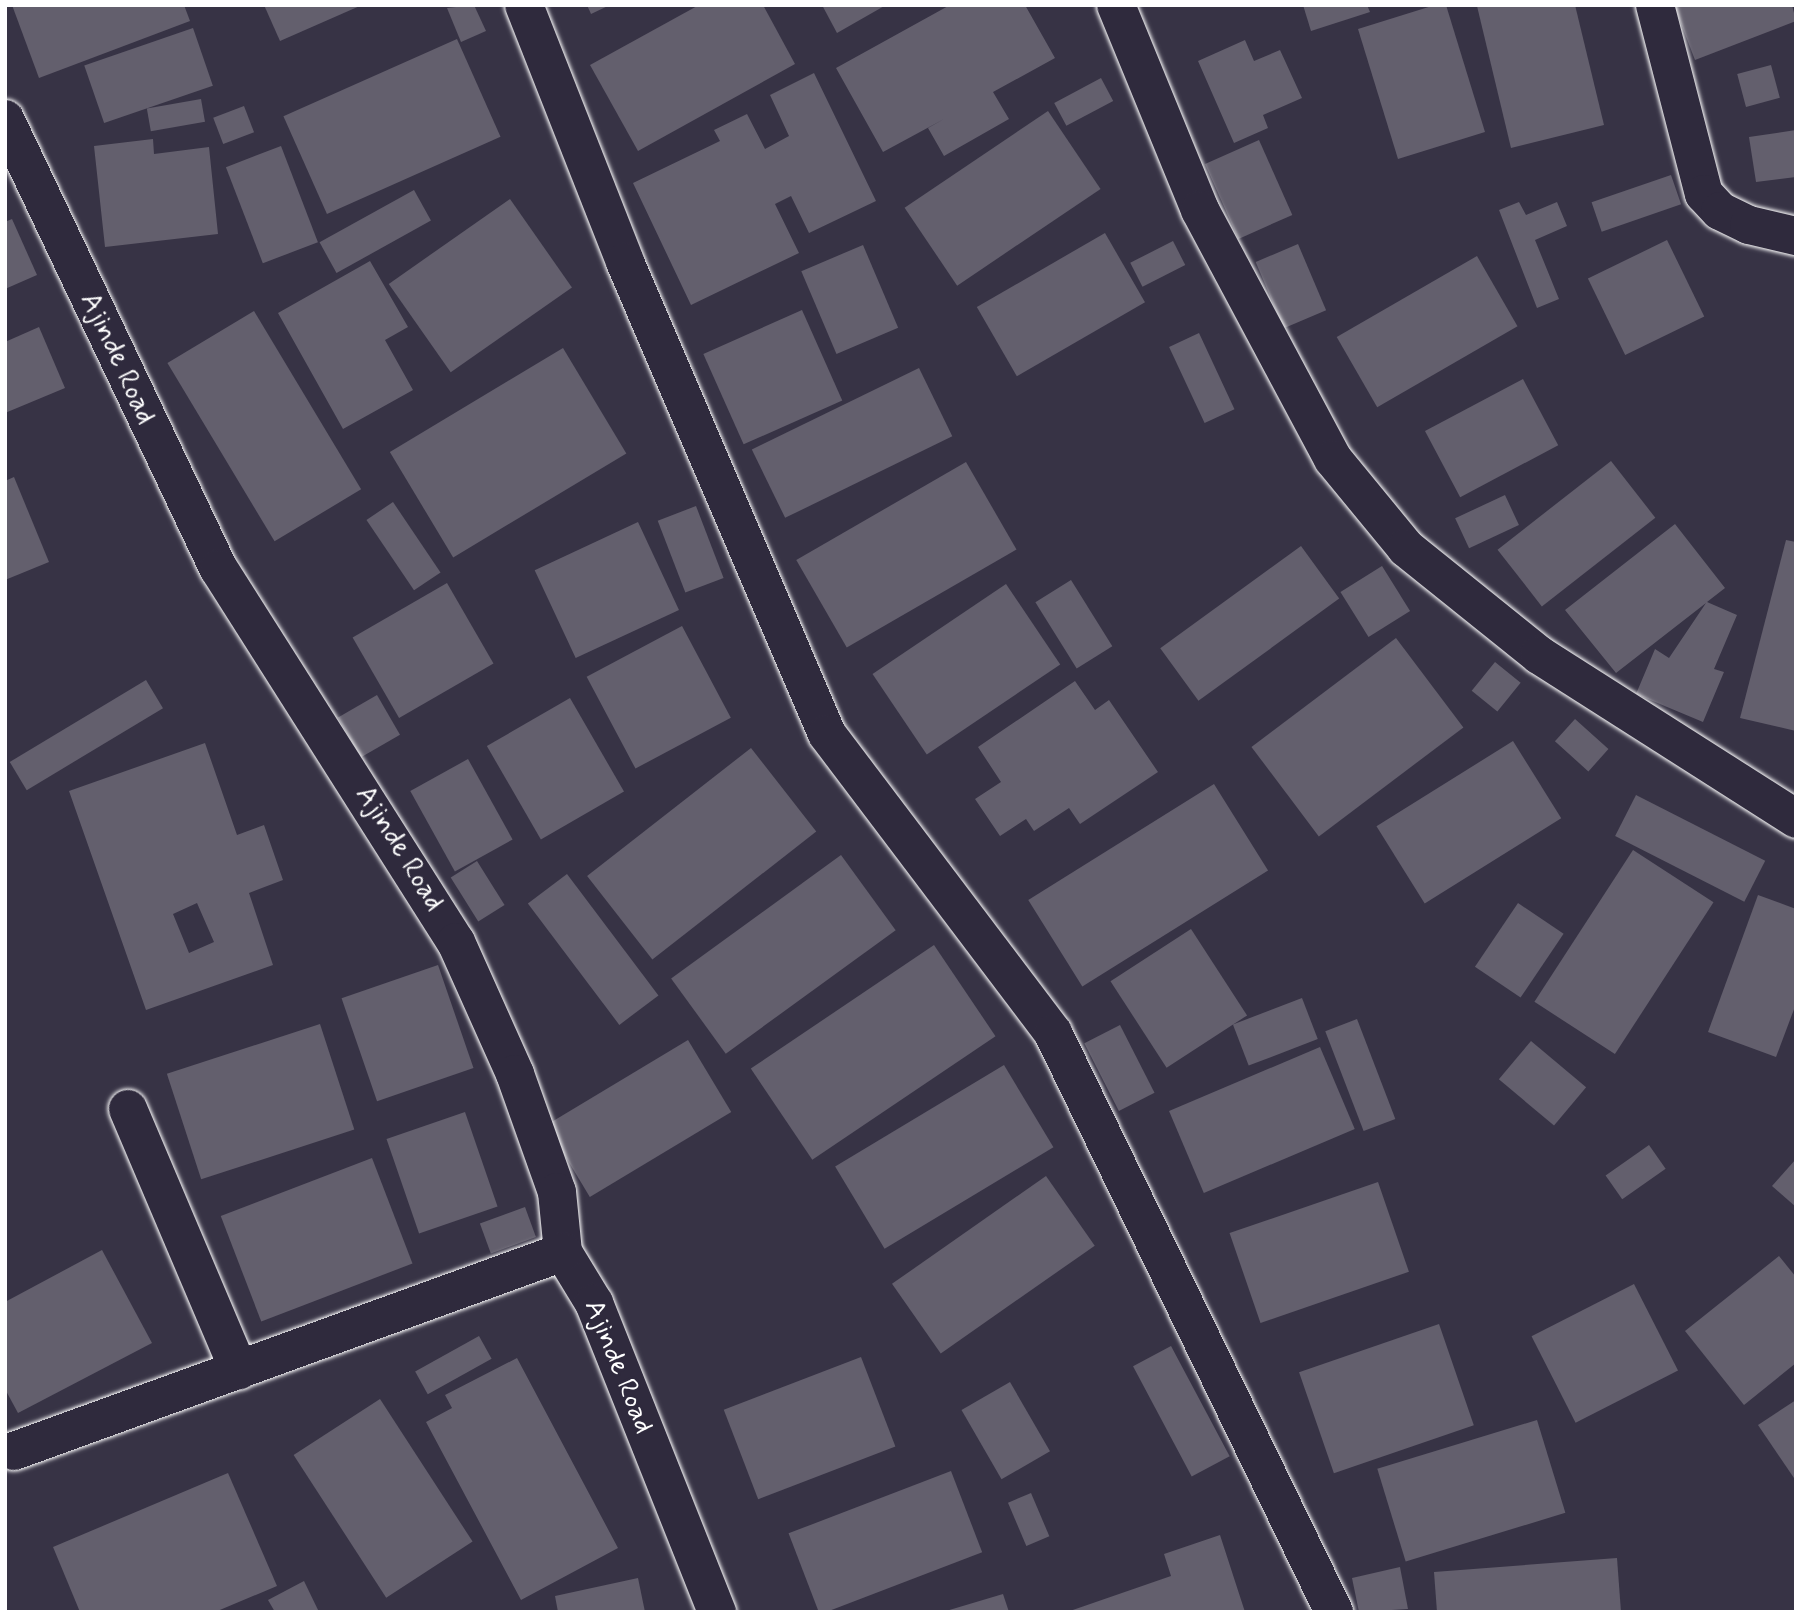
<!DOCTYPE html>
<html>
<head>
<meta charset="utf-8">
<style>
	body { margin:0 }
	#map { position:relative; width:1801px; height:1617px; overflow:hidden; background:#373345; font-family:Mynerve,sans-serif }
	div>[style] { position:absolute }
	.building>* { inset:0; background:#635f6d; transform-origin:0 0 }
	.roads { filter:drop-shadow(0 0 2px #fff) drop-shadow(0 0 2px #fff) }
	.minor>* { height:38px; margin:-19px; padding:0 19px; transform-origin:19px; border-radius:19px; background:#2f2a3d }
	span { translate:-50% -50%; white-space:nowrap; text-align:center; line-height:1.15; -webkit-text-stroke:5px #2f2a3d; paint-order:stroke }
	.street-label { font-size:28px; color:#fff }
	.frame { position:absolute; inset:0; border:7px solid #fff; pointer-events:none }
</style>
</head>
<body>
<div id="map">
	<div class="building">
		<i style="clip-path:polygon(12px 5px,184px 5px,190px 21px,39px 78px)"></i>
		<i style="clip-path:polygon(264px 5px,362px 5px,280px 41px)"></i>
		<i style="clip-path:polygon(474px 5px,486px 31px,461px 42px,447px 8px)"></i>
		<i style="clip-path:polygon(587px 5px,610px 5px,591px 14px)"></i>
		<i style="clip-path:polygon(699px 5px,763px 5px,795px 64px,638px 151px,590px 65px)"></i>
		<i style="clip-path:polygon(822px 5px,886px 5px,837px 33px)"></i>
		<i style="clip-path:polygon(950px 5px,1025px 5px,1055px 58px,993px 92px,1009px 119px,944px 156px,928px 128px,944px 119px,883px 152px,836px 68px)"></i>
		<i style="clip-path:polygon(1303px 5px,1367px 5px,1370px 12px,1311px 31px)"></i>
		<i style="clip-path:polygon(1435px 5px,1446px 5px,1485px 132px,1398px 159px,1358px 29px)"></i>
		<i style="clip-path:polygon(1575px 5px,1604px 125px,1511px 148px,1477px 6px)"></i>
		<i style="clip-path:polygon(1674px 5px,1792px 5px,1796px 21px,1695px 60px)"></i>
		<i style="left:193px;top:28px;width:61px;height:115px;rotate:71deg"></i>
		<i style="left:457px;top:39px;width:107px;height:190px;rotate:66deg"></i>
		<i style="clip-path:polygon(1245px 40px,1254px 61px,1280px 50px,1302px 98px,1263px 115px,1268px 128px,1234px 143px,1198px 61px)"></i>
		<i style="left:1771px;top:65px;width:34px;height:35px;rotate:75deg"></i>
		<i style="clip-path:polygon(814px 73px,876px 201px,809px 233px,791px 196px,775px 204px,799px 253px,691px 305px,633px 183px,720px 141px,714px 130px,747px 114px,765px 149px,789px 136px,770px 95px)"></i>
		<i style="left:1101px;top:78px;width:26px;height:53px;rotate:62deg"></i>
		<i style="left:201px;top:99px;width:23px;height:55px;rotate:80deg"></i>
		<i style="left:244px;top:106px;width:28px;height:33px;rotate:69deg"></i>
		<i style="left:1048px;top:111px;width:94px;height:173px;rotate:56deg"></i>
		<i style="clip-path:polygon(1796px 130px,1796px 177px,1756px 182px,1749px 137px)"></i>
		<i style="clip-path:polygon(153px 139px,154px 154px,209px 147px,218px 234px,105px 247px,94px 146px)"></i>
		<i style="left:1259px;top:140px;width:82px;height:59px;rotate:66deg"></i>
		<i style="left:281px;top:146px;width:103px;height:59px;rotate:69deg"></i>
		<i style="left:1671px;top:175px;width:31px;height:84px;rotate:71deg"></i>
		<i style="left:414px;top:190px;width:35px;height:108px;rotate:61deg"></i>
		<i style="left:510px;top:199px;width:108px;height:148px;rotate:55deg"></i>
		<i style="clip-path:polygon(1519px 202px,1526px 215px,1557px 202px,1567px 226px,1535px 240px,1559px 299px,1537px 308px,1499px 210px)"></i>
		<i style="clip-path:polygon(12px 219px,37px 275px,5px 289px,5px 222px)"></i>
		<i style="left:1105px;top:233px;width:80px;height:148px;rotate:60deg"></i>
		<i style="left:1667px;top:240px;width:85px;height:88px;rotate:64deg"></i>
		<i style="left:1173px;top:241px;width:27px;height:48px;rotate:63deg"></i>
		<i style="left:1298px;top:244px;width:72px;height:46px;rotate:67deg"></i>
		<i style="left:863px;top:245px;width:90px;height:67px;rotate:67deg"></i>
		<i style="left:1477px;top:256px;width:81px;height:162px;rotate:60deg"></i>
		<i style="clip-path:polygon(370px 261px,408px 327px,385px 340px,413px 390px,343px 429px,278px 313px)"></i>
		<i style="left:802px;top:310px;width:99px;height:108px;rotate:66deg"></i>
		<i style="left:254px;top:311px;width:208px;height:101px;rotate:59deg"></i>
		<i style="clip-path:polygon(39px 327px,65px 388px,5px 413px,5px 342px)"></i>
		<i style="left:1199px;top:333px;width:84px;height:33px;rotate:65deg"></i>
		<i style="left:563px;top:348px;width:123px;height:202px;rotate:59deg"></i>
		<i style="left:919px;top:368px;width:76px;height:186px;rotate:64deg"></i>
		<i style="left:1523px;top:379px;width:75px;height:111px;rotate:62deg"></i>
		<i style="left:1611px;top:461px;width:72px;height:144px;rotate:52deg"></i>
		<i style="left:966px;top:462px;width:101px;height:196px;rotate:60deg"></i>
		<i style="clip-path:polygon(14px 477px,49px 562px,5px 580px,5px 481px)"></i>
		<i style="left:1505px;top:495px;width:33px;height:55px;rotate:65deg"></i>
		<i style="left:393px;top:502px;width:85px;height:32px;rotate:56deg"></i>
		<i style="left:696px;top:506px;width:77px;height:41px;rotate:69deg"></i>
		<i style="left:638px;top:522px;width:97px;height:114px;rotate:65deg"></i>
		<i style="clip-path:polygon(1675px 524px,1725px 588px,1707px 602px,1737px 615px,1714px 669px,1724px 672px,1703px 722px,1636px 694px,1655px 649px,1669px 658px,1706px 603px,1616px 673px,1565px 610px)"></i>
		<i style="clip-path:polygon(1786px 540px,1796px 542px,1796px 731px,1740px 718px)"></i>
		<i style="left:1301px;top:546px;width:65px;height:174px;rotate:54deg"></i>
		<i style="left:1382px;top:566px;width:53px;height:49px;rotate:58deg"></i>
		<i style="left:1071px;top:580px;width:78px;height:42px;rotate:58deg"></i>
		<i style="left:447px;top:583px;width:93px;height:109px;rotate:60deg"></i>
		<i style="left:1006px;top:584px;width:97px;height:161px;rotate:56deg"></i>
		<i style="left:682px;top:626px;width:104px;height:108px;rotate:62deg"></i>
		<i style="left:1396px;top:638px;width:112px;height:181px;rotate:53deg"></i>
		<i style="left:1495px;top:662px;width:33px;height:37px;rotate:39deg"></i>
		<i style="left:146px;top:680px;width:33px;height:159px;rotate:59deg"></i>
		<i style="clip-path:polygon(1075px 681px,1095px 710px,1109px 700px,1158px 772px,1080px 824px,1069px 808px,1034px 831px,1026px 819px,1000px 836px,975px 799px,1001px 782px,978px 747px)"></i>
		<i style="left:377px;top:695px;width:46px;height:45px;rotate:60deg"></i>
		<i style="left:570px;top:698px;width:108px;height:96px;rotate:60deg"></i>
		<i style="left:1575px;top:719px;width:45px;height:30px;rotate:42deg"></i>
		<i style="left:1513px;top:741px;width:91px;height:161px;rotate:58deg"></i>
		<i style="clip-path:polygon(evenodd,205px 743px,237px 835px,264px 825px,283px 880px,249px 893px,273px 965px,146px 1010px,69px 791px,205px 743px,197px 903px,214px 942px,189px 953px,173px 914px,197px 903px)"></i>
		<i style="left:751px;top:748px;width:106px;height:208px;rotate:52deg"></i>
		<i style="left:468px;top:759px;width:92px;height:66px;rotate:61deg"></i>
		<i style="left:1214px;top:784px;width:102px;height:219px;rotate:58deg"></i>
		<i style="left:1636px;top:795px;width:145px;height:46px;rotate:27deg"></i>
		<i style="left:1633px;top:850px;width:96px;height:181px;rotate:33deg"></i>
		<i style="left:841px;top:855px;width:93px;height:210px;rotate:54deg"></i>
		<i style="left:477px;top:861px;width:52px;height:31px;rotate:58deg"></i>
		<i style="left:567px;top:874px;width:152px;height:49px;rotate:53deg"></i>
		<i style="clip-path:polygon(1758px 895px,1796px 909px,1796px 1004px,1776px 1057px,1708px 1032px)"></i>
		<i style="left:1518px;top:903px;width:55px;height:77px;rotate:34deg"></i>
		<i style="left:1191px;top:929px;width:103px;height:96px;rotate:57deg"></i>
		<i style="left:934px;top:945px;width:110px;height:221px;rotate:56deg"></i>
		<i style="left:438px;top:965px;width:109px;height:102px;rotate:71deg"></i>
		<i style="left:1302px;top:998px;width:44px;height:74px;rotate:69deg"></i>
		<i style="left:1357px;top:1019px;width:107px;height:34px;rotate:69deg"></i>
		<i style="left:320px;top:1024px;width:111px;height:161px;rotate:72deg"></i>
		<i style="left:1120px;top:1025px;width:76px;height:40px;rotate:63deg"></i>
		<i style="left:688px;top:1040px;width:84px;height:165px;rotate:59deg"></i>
		<i style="left:1531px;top:1041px;width:72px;height:50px;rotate:40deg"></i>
		<i style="left:1320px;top:1047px;width:89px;height:164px;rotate:67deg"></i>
		<i style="left:1004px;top:1065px;width:96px;height:197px;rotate:59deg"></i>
		<i style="left:465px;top:1112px;width:100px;height:83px;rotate:71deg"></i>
		<i style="left:1649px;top:1145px;width:29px;height:53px;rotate:55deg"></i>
		<i style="left:372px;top:1158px;width:113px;height:162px;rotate:69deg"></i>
		<i style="clip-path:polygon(1796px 1159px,1796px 1207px,1772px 1186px)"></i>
		<i style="left:1046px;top:1176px;width:85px;height:188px;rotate:55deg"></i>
		<i style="left:1378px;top:1182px;width:95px;height:157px;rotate:71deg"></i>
		<i style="left:525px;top:1207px;width:32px;height:48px;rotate:70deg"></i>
		<i style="clip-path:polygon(102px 1250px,152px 1343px,18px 1413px,5px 1389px,5px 1302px)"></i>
		<i style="clip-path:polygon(1779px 1256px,1796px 1277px,1796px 1363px,1744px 1405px,1685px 1331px)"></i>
		<i style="left:1634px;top:1284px;width:97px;height:115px;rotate:63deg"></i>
		<i style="left:1439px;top:1324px;width:107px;height:148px;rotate:71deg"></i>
		<i style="left:479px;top:1336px;width:26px;height:73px;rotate:61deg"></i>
		<i style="left:1171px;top:1346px;width:125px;height:43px;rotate:62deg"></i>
		<i style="left:861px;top:1357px;width:96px;height:147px;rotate:69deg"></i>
		<i style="clip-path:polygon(517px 1358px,618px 1548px,521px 1600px,426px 1422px,452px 1408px,445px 1395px)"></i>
		<i style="left:1010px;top:1382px;width:80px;height:56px;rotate:60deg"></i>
		<i style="left:380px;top:1399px;width:170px;height:103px;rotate:57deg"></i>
		<i style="clip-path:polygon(1796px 1400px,1796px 1481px,1758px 1425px)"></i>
		<i style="left:1537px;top:1420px;width:97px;height:167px;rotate:73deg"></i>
		<i style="left:951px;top:1471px;width:87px;height:174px;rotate:69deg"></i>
		<i style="clip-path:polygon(228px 1473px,277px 1586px,215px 1612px,80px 1612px,53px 1547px)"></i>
		<i style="left:1031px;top:1493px;width:47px;height:25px;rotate:67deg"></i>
		<i style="clip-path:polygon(1220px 1535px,1245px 1612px,1067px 1612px,1171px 1576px,1164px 1554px)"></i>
		<i style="clip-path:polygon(1617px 1558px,1621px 1612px,1437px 1612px,1434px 1572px)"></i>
		<i style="clip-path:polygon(1400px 1567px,1408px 1609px,1359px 1612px,1352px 1578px)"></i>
		<i style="clip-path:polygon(638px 1578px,645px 1612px,558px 1612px,555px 1596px)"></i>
		<i style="clip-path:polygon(304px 1581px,319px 1612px,275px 1612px,268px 1600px)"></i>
		<i style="clip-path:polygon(1003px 1594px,1009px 1612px,946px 1612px,946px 1611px)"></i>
	</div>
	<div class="roads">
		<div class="minor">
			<i style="left:524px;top:5px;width:276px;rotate:68.5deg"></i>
			<i style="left:625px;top:262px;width:513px;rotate:66.83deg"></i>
			<i style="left:827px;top:734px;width:375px;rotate:52.9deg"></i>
			<i style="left:1053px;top:1033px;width:644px;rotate:64.11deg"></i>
			<i style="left:1116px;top:5px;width:222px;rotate:67.7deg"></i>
			<i style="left:1200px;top:210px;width:282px;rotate:61.9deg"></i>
			<i style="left:1333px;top:459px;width:115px;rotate:50.6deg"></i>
			<i style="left:1406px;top:548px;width:171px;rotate:38.8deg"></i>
			<i style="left:1539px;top:655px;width:305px;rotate:32.5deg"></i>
			<i style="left:1655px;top:5px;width:195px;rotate:75.5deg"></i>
			<i style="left:1704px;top:194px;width:23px;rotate:47deg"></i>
			<i style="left:1720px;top:211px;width:32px;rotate:26deg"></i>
			<i style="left:1749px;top:225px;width:48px;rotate:13.2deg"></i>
			<i style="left:5px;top:119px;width:498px;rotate:64.6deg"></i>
			<i style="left:219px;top:569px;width:442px;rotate:57.6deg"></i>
			<i style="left:456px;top:942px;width:145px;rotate:65.9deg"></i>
			<i style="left:515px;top:1074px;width:125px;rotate:70.4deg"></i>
			<i style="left:557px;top:1192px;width:60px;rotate:84.3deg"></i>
			<i style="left:563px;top:1252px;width:60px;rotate:58.7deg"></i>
			<i style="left:594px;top:1303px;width:333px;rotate:68.3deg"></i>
			<i style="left:128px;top:1109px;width:284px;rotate:67deg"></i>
			<i style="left:14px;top:1451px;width:584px;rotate:-19.92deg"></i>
		</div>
	</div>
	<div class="street-label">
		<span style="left:117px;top:359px;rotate:65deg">Ajinde Road</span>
		<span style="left:399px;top:849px;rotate:58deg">Ajinde Road</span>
		<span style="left:618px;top:1367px;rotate:68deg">Ajinde Road</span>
	</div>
	<div class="frame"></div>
</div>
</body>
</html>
